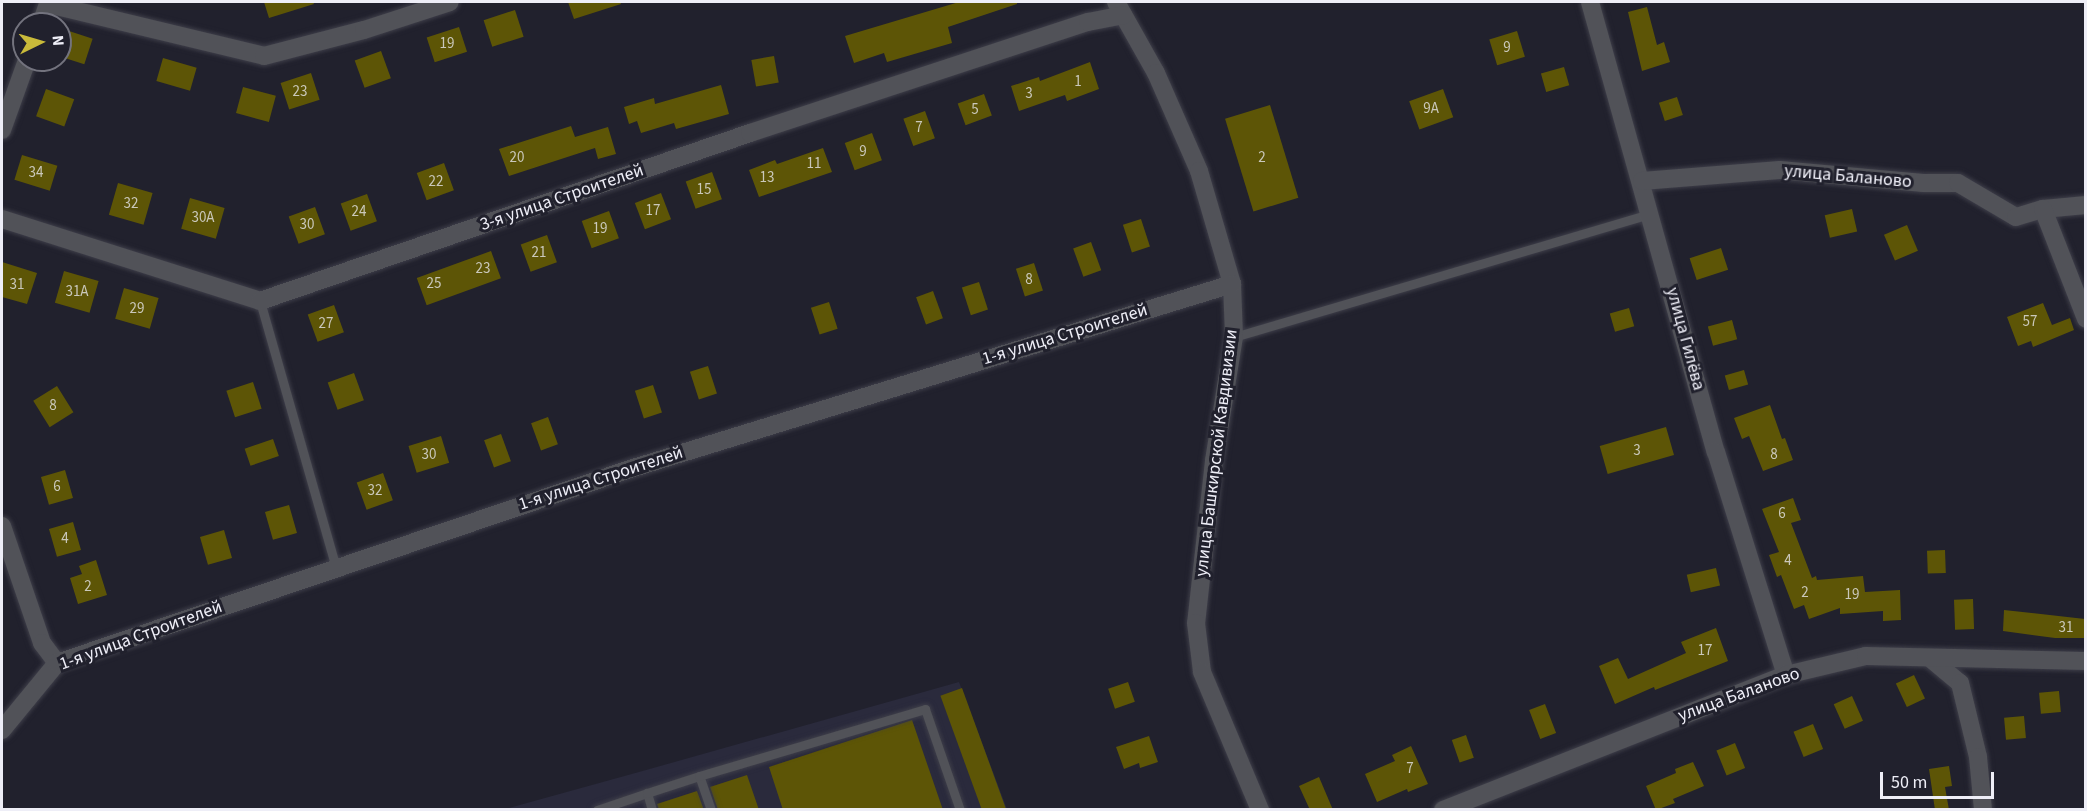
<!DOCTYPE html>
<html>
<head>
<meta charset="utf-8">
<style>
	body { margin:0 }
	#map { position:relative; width:2087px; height:811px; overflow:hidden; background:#21212d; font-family:"Source Sans 3",sans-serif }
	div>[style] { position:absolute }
	.built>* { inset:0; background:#2a2a3c }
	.building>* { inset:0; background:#5d5506; transform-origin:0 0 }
	.roads { filter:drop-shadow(0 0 2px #3e3e49) drop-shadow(0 0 2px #3e3e49) }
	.service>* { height:9px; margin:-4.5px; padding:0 4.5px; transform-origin:4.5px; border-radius:4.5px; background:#515258 }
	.minor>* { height:18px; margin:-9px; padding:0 9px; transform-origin:9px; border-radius:9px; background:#515258 }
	span { translate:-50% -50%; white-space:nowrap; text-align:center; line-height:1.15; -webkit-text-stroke:6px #21212d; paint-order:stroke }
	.number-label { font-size:15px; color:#cac8bb }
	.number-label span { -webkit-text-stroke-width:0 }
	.street-label { font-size:18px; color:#eeeef7 }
	.frame { position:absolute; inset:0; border:3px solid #eeeef7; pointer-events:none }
	.north { position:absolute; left:12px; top:12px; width:60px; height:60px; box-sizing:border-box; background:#21212d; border:2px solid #73737e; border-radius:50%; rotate:85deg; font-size:16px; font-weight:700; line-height:24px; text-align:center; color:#eeeef7 }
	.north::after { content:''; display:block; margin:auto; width:21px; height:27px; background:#c9ba3a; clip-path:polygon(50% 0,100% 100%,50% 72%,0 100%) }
	.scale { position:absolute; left:1880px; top:772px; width:114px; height:27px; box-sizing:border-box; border:3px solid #eeeef7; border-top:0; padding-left:8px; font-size:18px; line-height:21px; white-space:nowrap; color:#eeeef7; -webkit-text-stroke:4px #21212d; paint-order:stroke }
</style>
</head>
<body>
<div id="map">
	<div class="built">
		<i style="clip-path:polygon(959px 682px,1007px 809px,502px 810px,639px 772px)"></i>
	</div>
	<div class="building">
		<i style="clip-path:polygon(264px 2px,313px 2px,314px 4px,269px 18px)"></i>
		<i style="clip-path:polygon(568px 2px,620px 2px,621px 4px,574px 19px)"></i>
		<i style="clip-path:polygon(959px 2px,1017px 2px,1017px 4px,948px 27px,952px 43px,887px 62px,884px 53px,854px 63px,845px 36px)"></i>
		<i style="clip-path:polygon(1647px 7px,1657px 45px,1664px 42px,1670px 62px,1642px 71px,1628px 12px)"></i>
		<i style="left:515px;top:10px;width:28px;height:33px;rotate:72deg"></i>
		<i style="left:459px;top:27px;width:26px;height:34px;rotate:72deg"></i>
		<i style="left:66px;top:30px;width:28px;height:27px;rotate:18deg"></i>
		<i style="left:1517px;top:31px;width:27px;height:29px;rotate:73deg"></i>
		<i style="left:381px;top:51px;width:29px;height:28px;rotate:70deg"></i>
		<i style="left:774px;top:56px;width:27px;height:23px;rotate:80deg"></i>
		<i style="left:163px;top:58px;width:35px;height:24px;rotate:16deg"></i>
		<i style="clip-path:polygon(1090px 62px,1099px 89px,1067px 101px,1065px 95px,1019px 111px,1011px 86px,1039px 77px,1040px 81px)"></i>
		<i style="left:1564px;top:67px;width:19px;height:24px;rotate:74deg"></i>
		<i style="left:311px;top:73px;width:28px;height:32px;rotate:72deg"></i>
		<i style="clip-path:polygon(721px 85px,729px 114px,676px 129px,674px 123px,641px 133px,637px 121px,629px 124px,624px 107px,654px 98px,655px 104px)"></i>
		<i style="left:243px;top:87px;width:34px;height:27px;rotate:15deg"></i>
		<i style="left:46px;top:89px;width:30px;height:29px;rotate:20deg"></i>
		<i style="left:1443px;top:89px;width:30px;height:36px;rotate:70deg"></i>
		<i style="left:984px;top:94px;width:23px;height:28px;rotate:70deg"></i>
		<i style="left:1677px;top:97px;width:19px;height:19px;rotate:72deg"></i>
		<i style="left:1270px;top:105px;width:97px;height:47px;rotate:73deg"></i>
		<i style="left:925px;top:111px;width:29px;height:23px;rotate:70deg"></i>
		<i style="clip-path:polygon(571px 126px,575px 137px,608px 127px,616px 154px,598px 159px,595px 148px,509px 176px,499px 149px)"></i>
		<i style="left:872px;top:133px;width:29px;height:29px;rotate:70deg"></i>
		<i style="clip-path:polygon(823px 148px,832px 172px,759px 197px,749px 170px,775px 160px,777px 164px)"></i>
		<i style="left:22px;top:155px;width:37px;height:26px;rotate:17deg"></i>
		<i style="left:444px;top:163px;width:29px;height:29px;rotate:70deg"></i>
		<i style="left:712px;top:172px;width:29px;height:28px;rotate:70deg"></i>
		<i style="left:118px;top:183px;width:36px;height:33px;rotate:16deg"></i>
		<i style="left:661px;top:193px;width:28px;height:28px;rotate:69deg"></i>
		<i style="left:367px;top:194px;width:29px;height:28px;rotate:70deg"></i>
		<i style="left:190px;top:198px;width:36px;height:32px;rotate:16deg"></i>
		<i style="left:315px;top:207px;width:29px;height:28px;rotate:70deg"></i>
		<i style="left:1852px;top:209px;width:23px;height:28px;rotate:77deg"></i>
		<i style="left:609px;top:211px;width:29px;height:29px;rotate:70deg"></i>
		<i style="left:1141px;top:219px;width:29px;height:19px;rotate:72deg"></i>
		<i style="left:1907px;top:225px;width:28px;height:25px;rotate:67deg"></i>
		<i style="left:547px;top:235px;width:29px;height:28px;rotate:70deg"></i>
		<i style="left:1091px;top:242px;width:30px;height:19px;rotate:70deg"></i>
		<i style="left:1721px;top:248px;width:23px;height:33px;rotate:72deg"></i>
		<i style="left:491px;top:251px;width:29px;height:79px;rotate:70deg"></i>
		<i style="clip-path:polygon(2px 262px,37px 273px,27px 304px,2px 297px)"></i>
		<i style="left:1034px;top:263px;width:29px;height:19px;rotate:72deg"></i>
		<i style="left:64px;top:271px;width:36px;height:33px;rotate:16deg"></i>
		<i style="left:979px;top:282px;width:29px;height:18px;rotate:72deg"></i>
		<i style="left:124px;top:288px;width:36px;height:32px;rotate:16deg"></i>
		<i style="left:933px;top:291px;width:29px;height:18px;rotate:70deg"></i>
		<i style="left:829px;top:302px;width:28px;height:19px;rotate:72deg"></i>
		<i style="clip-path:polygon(2043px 303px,2052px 325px,2070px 318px,2074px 330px,2033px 347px,2031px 341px,2018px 346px,2007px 317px)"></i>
		<i style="left:334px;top:305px;width:29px;height:28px;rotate:70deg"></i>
		<i style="left:1629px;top:308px;width:19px;height:20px;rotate:74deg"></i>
		<i style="left:1732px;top:320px;width:20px;height:25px;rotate:75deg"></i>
		<i style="left:708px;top:366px;width:29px;height:19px;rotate:72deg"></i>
		<i style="left:1744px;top:370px;width:15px;height:20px;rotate:74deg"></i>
		<i style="left:354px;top:373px;width:29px;height:28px;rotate:70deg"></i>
		<i style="left:253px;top:382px;width:28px;height:28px;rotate:72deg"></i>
		<i style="left:653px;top:385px;width:29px;height:19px;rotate:72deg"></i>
		<i style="left:57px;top:386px;width:31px;height:28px;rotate:58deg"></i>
		<i style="clip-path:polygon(1770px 405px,1782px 439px,1785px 438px,1793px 460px,1763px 471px,1749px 436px,1742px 439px,1734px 418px)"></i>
		<i style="left:548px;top:417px;width:29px;height:18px;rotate:70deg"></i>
		<i style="left:1666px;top:427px;width:29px;height:69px;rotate:74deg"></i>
		<i style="left:501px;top:434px;width:29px;height:18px;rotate:70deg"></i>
		<i style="left:441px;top:436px;width:28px;height:34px;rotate:73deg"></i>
		<i style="left:273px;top:439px;width:18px;height:30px;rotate:71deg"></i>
		<i style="left:65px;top:470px;width:29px;height:25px;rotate:74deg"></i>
		<i style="left:383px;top:473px;width:29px;height:28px;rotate:70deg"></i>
		<i style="clip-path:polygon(1793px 498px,1801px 520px,1791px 523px,1812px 578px,1816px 576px,1817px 580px,1863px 576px,1865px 592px,1900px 590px,1901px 620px,1883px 621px,1883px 611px,1840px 614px,1840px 608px,1809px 619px,1804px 605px,1794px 609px,1781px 575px,1777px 577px,1769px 555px,1779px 552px,1762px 509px)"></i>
		<i style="left:289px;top:505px;width:29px;height:25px;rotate:74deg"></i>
		<i style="left:73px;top:522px;width:29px;height:25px;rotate:74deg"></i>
		<i style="left:224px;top:530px;width:29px;height:25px;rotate:74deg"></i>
		<i style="left:1945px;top:550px;width:23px;height:18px;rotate:88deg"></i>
		<i style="clip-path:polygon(96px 560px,107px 595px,78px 604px,70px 578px,82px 574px,79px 566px)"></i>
		<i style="left:1716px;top:568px;width:18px;height:30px;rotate:77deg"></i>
		<i style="left:1973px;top:599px;width:30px;height:19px;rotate:88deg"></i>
		<i style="clip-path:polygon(2004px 610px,2085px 619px,2085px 638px,2055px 638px,2003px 631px)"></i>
		<i style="clip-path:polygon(1716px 628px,1728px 661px,1655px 690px,1654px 687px,1615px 704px,1599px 666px,1618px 658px,1628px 679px,1686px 653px,1681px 642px)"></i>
		<i style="left:1914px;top:675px;width:26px;height:20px;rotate:65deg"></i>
		<i style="left:1128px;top:682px;width:21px;height:21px;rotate:71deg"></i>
		<i style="left:962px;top:688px;width:130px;height:23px;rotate:70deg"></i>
		<i style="left:2059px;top:691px;width:21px;height:20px;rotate:85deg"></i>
		<i style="left:1852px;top:696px;width:27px;height:20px;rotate:66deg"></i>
		<i style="left:1545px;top:704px;width:31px;height:17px;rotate:69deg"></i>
		<i style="left:2024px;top:716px;width:22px;height:20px;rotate:85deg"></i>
		<i style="clip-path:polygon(912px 720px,943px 810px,783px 810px,769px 767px)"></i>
		<i style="left:1813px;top:724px;width:27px;height:21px;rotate:68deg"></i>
		<i style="left:1466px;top:735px;width:24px;height:15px;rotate:71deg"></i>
		<i style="clip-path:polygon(1149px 736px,1158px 762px,1140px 768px,1139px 763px,1124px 769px,1116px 747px)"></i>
		<i style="left:1735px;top:743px;width:27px;height:20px;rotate:68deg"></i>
		<i style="clip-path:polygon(1411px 746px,1428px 784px,1408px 792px,1407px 789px,1377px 802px,1365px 774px,1395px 761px,1392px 755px)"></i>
		<i style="clip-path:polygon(1693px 762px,1704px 786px,1673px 799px,1675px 803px,1656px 810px,1646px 786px,1676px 773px,1675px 769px)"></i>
		<i style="clip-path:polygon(1949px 766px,1952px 786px,1945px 787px,1949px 810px,1935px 810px,1929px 769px)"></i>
		<i style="clip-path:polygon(747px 775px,759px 810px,718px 810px,710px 787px)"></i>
		<i style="clip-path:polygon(1319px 777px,1333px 810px,1310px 810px,1299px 786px)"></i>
		<i style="clip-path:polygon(697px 791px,704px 810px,659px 810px,657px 804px)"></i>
	</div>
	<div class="roads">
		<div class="service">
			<i style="left:260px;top:301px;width:278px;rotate:74.1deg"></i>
			<i style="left:1234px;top:337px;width:434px;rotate:-16.5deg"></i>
			<i style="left:597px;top:810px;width:53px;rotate:-18.8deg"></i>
			<i style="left:652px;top:810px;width:18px;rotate:-106deg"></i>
			<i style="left:647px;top:793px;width:55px;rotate:-18.1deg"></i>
			<i style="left:711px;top:810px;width:36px;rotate:-109deg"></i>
			<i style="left:699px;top:776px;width:236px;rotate:-16.5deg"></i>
			<i style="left:925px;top:709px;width:107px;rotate:70.9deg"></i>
		</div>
		<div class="minor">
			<i style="left:1116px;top:2px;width:81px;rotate:60.6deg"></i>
			<i style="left:1156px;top:73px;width:107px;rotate:66.3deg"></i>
			<i style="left:1199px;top:171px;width:118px;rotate:73.7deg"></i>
			<i style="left:1232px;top:284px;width:53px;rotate:87.8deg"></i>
			<i style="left:1234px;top:337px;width:126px;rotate:99.2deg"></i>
			<i style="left:1214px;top:461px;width:163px;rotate:96.3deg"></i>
			<i style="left:1196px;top:623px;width:49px;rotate:83deg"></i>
			<i style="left:1202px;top:672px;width:150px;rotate:67.2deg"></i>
			<i style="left:1590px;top:2px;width:467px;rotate:74.4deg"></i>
			<i style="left:1716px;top:452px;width:234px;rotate:72.6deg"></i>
			<i style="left:41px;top:24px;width:21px;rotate:-71deg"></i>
			<i style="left:48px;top:4px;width:222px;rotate:13.5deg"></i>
			<i style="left:264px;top:56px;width:103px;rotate:-14.6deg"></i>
			<i style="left:364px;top:30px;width:90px;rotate:-18deg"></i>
			<i style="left:2px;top:130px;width:74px;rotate:-70.3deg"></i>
			<i style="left:1642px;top:181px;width:138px;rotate:-4.6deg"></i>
			<i style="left:1780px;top:170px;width:144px;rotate:5.2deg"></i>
			<i style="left:1923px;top:183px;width:35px"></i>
			<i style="left:1958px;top:183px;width:67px;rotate:30.4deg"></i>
			<i style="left:2016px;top:217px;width:28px;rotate:-17deg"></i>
			<i style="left:2086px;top:205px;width:43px;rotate:174.7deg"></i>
			<i style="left:2043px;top:209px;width:118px;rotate:68.6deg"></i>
			<i style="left:2px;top:219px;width:271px;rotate:17.6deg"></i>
			<i style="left:260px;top:301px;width:518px;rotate:-18.92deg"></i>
			<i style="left:750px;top:133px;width:356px;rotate:-18.2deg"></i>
			<i style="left:1088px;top:22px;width:36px;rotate:-11deg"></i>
			<i style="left:2px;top:526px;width:124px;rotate:71.1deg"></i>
			<i style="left:42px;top:643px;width:25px;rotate:53deg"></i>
			<i style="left:1930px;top:658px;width:39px;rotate:40deg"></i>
			<i style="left:1960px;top:683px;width:76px;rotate:76.3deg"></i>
			<i style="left:1978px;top:757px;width:53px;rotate:84.6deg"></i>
			<i style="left:2px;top:730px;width:87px;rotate:-50.6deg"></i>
			<i style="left:57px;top:663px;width:605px;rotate:-18.7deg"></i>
			<i style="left:630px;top:469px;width:630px;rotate:-17.08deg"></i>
			<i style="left:1443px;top:810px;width:369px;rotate:-21.5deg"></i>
			<i style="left:1786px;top:675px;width:82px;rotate:-13.4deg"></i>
			<i style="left:1866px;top:656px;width:220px;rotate:1.3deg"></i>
		</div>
	</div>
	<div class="number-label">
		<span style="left:447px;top:44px">19</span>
		<span style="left:1507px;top:48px">9</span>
		<span style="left:1078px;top:82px">1</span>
		<span style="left:300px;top:92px">23</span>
		<span style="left:1029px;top:94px">3</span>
		<span style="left:1431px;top:109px">9А</span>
		<span style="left:975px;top:110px">5</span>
		<span style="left:919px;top:128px">7</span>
		<span style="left:863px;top:152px">9</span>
		<span style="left:517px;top:158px">20</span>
		<span style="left:1262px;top:158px">2</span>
		<span style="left:814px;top:164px">11</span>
		<span style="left:36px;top:173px">34</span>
		<span style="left:767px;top:178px">13</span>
		<span style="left:436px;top:182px">22</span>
		<span style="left:704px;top:190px">15</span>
		<span style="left:131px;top:204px">32</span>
		<span style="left:653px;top:211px">17</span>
		<span style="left:359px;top:212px">24</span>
		<span style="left:203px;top:218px">30А</span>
		<span style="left:307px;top:225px">30</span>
		<span style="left:600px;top:229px">19</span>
		<span style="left:539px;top:253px">21</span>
		<span style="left:483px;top:269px">23</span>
		<span style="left:1029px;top:280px">8</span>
		<span style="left:434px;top:284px">25</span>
		<span style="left:17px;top:285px">31</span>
		<span style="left:77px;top:292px">31А</span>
		<span style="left:137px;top:309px">29</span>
		<span style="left:2030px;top:322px">57</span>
		<span style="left:326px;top:324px">27</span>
		<span style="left:53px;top:406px">8</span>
		<span style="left:1637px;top:451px">3</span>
		<span style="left:429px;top:455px">30</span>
		<span style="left:1774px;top:455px">8</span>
		<span style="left:57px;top:487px">6</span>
		<span style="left:375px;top:491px">32</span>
		<span style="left:1782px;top:514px">6</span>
		<span style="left:65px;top:539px">4</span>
		<span style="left:1788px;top:561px">4</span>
		<span style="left:88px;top:587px">2</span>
		<span style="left:1805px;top:593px">2</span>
		<span style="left:1852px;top:595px">19</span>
		<span style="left:2066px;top:628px">31</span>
		<span style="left:1705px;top:651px">17</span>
		<span style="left:1410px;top:769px">7</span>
	</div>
	<div class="street-label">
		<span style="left:1848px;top:177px;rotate:5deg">улица Баланово</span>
		<span style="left:562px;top:198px;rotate:-19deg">3-я улица Строителей</span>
		<span style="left:1065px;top:335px;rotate:-17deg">1-я улица Строителей</span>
		<span style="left:1685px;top:339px;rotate:75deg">улица Гилёва</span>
		<span style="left:1217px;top:453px;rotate:-83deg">улица Башкирской Кавдивизии</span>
		<span style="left:601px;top:479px;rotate:-18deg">1-я улица Строителей</span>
		<span style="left:141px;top:636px;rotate:-20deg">1-я улица Строителей</span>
		<span style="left:1739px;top:695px;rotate:-20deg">улица Баланово</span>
	</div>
	<div class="frame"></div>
	<div class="north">N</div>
	<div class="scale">50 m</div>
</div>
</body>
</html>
